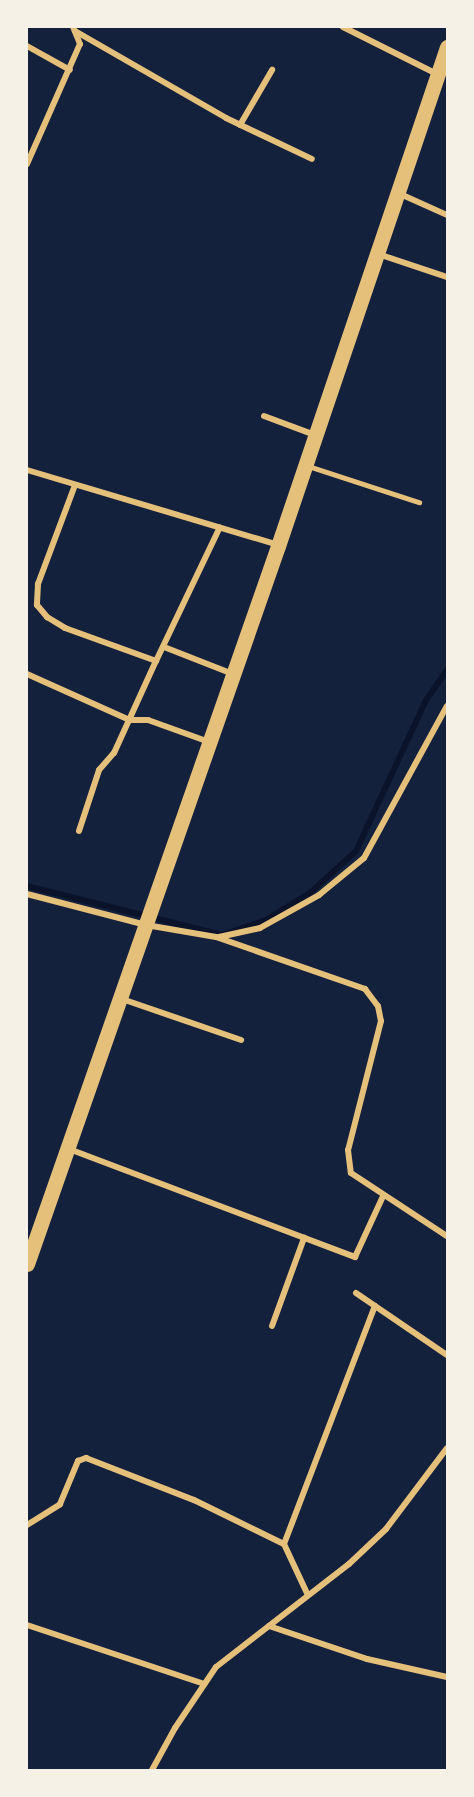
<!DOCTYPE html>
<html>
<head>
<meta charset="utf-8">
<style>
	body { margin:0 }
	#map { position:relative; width:474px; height:1797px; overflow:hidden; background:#14213d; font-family:"Sofia Sans Condensed",sans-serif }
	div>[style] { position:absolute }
	.stream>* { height:6px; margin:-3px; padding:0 3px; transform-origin:3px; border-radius:3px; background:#0b132b }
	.service>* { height:4.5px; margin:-2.25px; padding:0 2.25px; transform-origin:2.25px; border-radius:2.25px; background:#e5c07b }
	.minor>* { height:6px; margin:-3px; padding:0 3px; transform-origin:3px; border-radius:3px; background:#e5c07b }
	.primary>* { height:15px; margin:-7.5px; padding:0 7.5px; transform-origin:7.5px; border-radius:7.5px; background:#e5c07b }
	span { translate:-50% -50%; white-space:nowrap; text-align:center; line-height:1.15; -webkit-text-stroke:6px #f6f1e7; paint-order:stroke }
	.frame { position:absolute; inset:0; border:28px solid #f6f1e7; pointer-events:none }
</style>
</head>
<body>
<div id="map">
	<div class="stream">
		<i style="left:27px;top:886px;width:201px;rotate:14.1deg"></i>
		<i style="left:222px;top:935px;width:46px;rotate:-18.8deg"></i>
		<i style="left:266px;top:920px;width:53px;rotate:-31.9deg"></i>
		<i style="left:311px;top:892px;width:61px;rotate:-42.3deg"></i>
		<i style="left:356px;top:851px;width:166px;rotate:-65.1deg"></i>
		<i style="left:426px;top:700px;width:37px;rotate:-55deg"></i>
	</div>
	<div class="service">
		<i style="left:308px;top:466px;width:117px;rotate:18deg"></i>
	</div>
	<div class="minor">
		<i style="left:343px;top:27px;width:105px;rotate:26.6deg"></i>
		<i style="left:75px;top:31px;width:174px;rotate:29.9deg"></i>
		<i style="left:226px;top:118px;width:95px;rotate:25.5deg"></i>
		<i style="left:27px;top:46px;width:49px;rotate:29.2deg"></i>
		<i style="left:240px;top:125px;width:64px;rotate:-59.8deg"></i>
		<i style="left:27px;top:164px;width:131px;rotate:-66.2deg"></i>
		<i style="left:80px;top:44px;width:18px;rotate:-112deg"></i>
		<i style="left:398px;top:193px;width:54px;rotate:24.2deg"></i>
		<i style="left:378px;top:254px;width:73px;rotate:18.4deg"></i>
		<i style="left:264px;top:416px;width:54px;rotate:20.4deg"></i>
		<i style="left:27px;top:470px;width:262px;rotate:16.6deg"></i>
		<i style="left:75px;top:485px;width:106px;rotate:110.5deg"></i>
		<i style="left:38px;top:584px;width:21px;rotate:93deg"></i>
		<i style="left:37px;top:605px;width:16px;rotate:50deg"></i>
		<i style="left:47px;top:617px;width:21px;rotate:31deg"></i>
		<i style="left:65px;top:628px;width:97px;rotate:19.9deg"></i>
		<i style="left:156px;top:661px;width:148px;rotate:-64.5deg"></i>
		<i style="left:164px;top:647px;width:74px;rotate:21.4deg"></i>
		<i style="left:27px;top:674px;width:113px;rotate:24.1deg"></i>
		<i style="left:130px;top:720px;width:18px"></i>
		<i style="left:148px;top:720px;width:65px;rotate:19.8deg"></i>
		<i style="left:79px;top:831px;width:64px;rotate:-71.8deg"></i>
		<i style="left:99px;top:770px;width:23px;rotate:-49deg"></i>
		<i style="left:114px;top:753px;width:101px;rotate:-65.5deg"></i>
		<i style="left:27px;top:894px;width:123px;rotate:14.6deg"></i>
		<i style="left:146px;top:925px;width:71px;rotate:9.7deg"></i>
		<i style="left:216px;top:937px;width:158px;rotate:19.2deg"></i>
		<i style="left:365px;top:989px;width:21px;rotate:53deg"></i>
		<i style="left:378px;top:1006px;width:15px;rotate:79deg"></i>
		<i style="left:381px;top:1021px;width:133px;rotate:104.3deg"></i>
		<i style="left:348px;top:1150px;width:23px;rotate:83deg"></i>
		<i style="left:351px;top:1173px;width:115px;rotate:33.3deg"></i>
		<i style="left:219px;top:937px;width:42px;rotate:-12.4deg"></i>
		<i style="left:260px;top:928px;width:68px;rotate:-29.2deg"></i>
		<i style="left:319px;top:895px;width:58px;rotate:-39.4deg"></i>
		<i style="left:364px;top:858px;width:173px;rotate:-61.4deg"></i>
		<i style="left:122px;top:999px;width:126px;rotate:19deg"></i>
		<i style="left:69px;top:1149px;width:306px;rotate:20.7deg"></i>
		<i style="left:355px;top:1257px;width:67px;rotate:-65.3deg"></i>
		<i style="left:356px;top:1293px;width:110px;rotate:34.3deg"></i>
		<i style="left:272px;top:1326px;width:94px;rotate:-70deg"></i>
		<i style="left:27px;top:1525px;width:39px;rotate:-32deg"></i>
		<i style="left:60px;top:1504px;width:47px;rotate:-67.3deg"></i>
		<i style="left:78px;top:1461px;width:9px;rotate:-21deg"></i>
		<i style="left:86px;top:1458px;width:116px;rotate:21.3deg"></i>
		<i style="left:194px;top:1500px;width:100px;rotate:26.1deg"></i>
		<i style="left:284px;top:1544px;width:54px;rotate:64.9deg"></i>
		<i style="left:284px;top:1544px;width:255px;rotate:-69.1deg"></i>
		<i style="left:27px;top:1625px;width:187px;rotate:18.4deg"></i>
		<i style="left:269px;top:1626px;width:103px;rotate:18.6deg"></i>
		<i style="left:367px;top:1659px;width:82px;rotate:12.7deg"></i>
		<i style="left:152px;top:1770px;width:48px;rotate:-61.3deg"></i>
		<i style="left:175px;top:1728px;width:73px;rotate:-56.1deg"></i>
		<i style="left:216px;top:1667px;width:168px;rotate:-37.8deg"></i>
		<i style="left:349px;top:1564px;width:51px;rotate:-43.4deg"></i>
		<i style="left:386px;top:1529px;width:101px;rotate:-53deg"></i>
	</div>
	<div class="primary">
		<i style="left:27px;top:1264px;width:761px;rotate:-70.73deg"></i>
		<i style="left:278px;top:546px;width:527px;rotate:-71.29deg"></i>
	</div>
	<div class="frame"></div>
</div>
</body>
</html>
